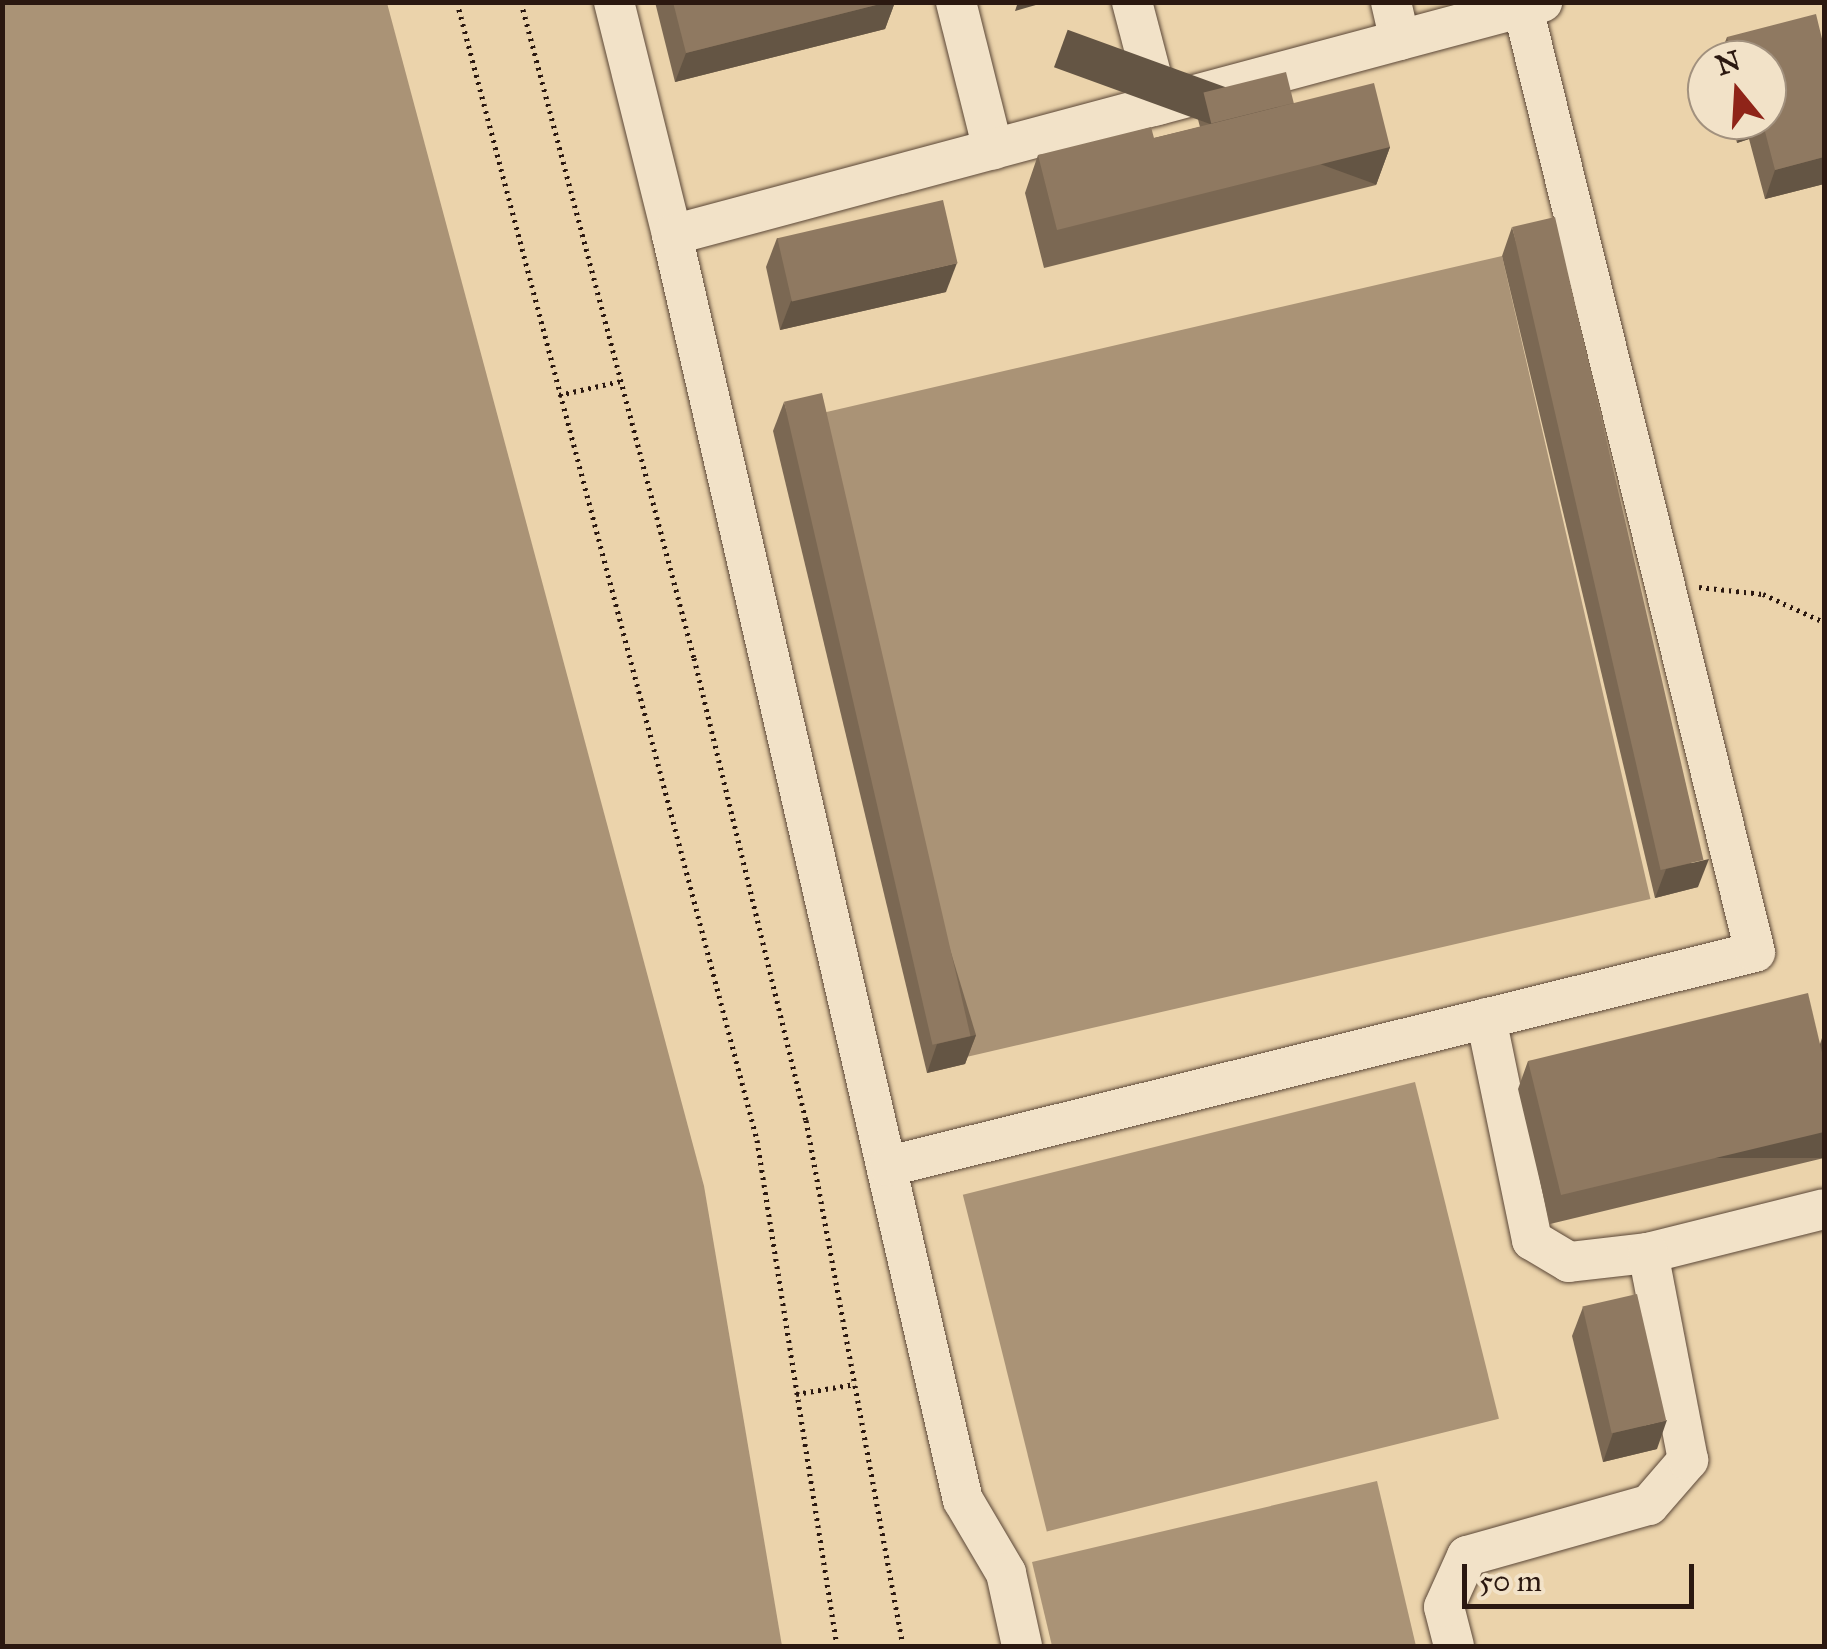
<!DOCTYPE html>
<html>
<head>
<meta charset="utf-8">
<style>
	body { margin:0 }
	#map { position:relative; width:1827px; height:1649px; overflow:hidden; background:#ebd3ab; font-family:"IM FELL Great Primer",serif }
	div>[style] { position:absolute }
	.water>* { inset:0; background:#aa9376; transform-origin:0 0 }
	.path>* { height:5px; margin-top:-2.5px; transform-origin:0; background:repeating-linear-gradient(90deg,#2b1810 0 2.5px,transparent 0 7.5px) }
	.roads { filter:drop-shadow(0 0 2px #5b4737) drop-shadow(0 0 2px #5b4737) }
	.minor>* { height:40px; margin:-20px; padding:0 20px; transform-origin:20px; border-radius:20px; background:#f2e2c8 }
	.wall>* { inset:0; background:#7b6853 }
	.shaded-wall>* { inset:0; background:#645544; transform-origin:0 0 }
	.building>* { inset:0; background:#8f7961; transform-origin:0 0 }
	span { translate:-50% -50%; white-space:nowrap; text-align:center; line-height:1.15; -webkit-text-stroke:10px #f2e2c8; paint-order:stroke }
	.frame { position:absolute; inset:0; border:5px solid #2b1810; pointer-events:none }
	.north { position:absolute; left:1687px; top:40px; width:100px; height:100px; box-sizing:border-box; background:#f2e2c8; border:2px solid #a2917e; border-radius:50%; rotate:342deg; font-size:28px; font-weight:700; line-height:40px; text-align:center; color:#2b1810 }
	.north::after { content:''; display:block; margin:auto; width:35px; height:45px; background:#8f2418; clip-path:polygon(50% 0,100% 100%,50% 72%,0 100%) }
	.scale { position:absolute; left:1462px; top:1564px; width:232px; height:45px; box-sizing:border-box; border:5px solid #2b1810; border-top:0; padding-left:12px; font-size:30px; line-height:35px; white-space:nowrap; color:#2b1810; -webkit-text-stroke:8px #f2e2c8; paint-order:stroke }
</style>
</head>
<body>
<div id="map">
	<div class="water">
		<i style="clip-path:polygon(3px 2px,387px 3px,704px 1186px,782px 1646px,3px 1646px)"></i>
		<i style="left:1502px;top:256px;width:660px;height:711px;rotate:77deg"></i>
		<i style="left:1415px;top:1082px;width:347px;height:466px;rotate:76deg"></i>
		<i style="clip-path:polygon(1377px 1481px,1416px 1646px,1052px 1646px,1032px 1562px)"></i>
	</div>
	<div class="path">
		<i style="left:457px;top:2px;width:1177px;rotate:75.23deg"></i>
		<i style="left:757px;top:1140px;width:512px;rotate:81.02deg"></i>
		<i style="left:521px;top:2px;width:678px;rotate:75.23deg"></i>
		<i style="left:694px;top:658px;width:475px;rotate:76.4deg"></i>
		<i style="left:806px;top:1120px;width:535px;rotate:79.55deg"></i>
		<i style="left:559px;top:395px;width:64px;rotate:-12.7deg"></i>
		<i style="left:1699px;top:587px;width:64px;rotate:6.2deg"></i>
		<i style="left:1763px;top:594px;width:67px;rotate:24.7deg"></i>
		<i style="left:796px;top:1394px;width:60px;rotate:-9.6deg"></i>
	</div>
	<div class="roads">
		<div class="minor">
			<i style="left:614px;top:2px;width:240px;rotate:76deg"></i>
			<i style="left:672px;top:235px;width:1298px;rotate:77.05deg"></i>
			<i style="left:963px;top:1500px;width:85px;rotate:59.5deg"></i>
			<i style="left:1006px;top:1573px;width:75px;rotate:77.6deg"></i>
			<i style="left:956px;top:2px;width:152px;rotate:75.9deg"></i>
			<i style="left:1132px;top:2px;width:106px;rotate:75.3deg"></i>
			<i style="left:1391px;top:2px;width:39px;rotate:77deg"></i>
			<i style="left:672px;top:235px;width:901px;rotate:-14.99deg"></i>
			<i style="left:1486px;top:1018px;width:227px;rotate:78.3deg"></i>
			<i style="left:1532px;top:1240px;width:43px;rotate:30.7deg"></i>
			<i style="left:1569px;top:1262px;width:80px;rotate:-6.5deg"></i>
			<i style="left:1648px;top:1253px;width:181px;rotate:-14deg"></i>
			<i style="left:889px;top:1166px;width:892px;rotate:-13.88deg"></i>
			<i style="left:1755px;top:952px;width:972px;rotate:-103.81deg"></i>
			<i style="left:1454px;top:1646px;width:40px;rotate:-104.4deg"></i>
			<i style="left:1444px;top:1607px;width:56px;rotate:-65.7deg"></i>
			<i style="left:1467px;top:1556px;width:189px;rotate:-15.7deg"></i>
			<i style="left:1649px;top:1505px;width:60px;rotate:-49.1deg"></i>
			<i style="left:1688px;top:1460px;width:211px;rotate:-100.9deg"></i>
		</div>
	</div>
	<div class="wall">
		<i style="clip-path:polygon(655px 2px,895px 2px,885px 29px,675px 82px)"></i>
		<i style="clip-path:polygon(1727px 37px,1824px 47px,1824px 184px,1765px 199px,1749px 139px,1737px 143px,1731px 120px,1767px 120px,1718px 60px)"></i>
		<i style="clip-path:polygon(1203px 92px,1294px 103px,1390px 147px,1376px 185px,1044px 268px,1025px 193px,1038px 155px,1154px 138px,1200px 127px,1196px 112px)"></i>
		<i style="clip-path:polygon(1512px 227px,1698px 887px,1655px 898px,1502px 256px)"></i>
		<i style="clip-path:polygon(777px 238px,946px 292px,780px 330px,766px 267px)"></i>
		<i style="clip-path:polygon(784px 402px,976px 1035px,965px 1064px,927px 1073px,773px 431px)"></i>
		<i style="clip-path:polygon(1822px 1038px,1824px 1038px,1824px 1158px,1550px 1224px,1518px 1089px,1528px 1061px,1820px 1044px)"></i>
		<i style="clip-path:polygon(1583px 1307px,1657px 1449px,1603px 1462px,1572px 1336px)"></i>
	</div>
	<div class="shaded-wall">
		<i style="clip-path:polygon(888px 2px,895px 2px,885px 29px,675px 82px,686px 53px)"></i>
		<i style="clip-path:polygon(1018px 2px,1046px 2px,1015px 11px)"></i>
		<i style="clip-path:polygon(1745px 120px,1756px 120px,1749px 139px,1737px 143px)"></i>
		<i style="left:1390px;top:147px;width:40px;height:343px;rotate:110deg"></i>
		<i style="clip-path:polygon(1824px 157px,1824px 184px,1765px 199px,1775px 170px)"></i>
		<i style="clip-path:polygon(957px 263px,946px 292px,780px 330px,791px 301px)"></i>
		<i style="clip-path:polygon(1709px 859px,1698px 887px,1655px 898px,1666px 869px)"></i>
		<i style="clip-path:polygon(976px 1035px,965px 1064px,927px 1073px,937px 1044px)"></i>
		<i style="left:1824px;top:1132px;width:26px;height:270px;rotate:90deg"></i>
		<i style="clip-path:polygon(1667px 1420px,1657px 1449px,1603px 1462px,1613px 1433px)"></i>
	</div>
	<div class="building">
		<i style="clip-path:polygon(673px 2px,888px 2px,686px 53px)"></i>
		<i style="clip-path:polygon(1816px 14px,1824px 47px,1824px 157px,1775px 170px,1762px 120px,1767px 120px,1767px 60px,1718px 60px,1732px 57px,1727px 37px)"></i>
		<i style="left:1286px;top:72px;width:32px;height:85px;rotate:76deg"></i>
		<i style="clip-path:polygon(1374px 83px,1390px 147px,1057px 230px,1038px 155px,1151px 127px,1154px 138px)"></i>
		<i style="left:943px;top:200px;width:65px;height:170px;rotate:77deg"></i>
		<i style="left:1555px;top:217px;width:660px;height:44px;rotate:77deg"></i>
		<i style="left:822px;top:393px;width:660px;height:39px;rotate:77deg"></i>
		<i style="clip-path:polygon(1808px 993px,1824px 1061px,1824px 1132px,1561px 1195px,1528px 1061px)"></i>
		<i style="left:1637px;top:1294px;width:130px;height:56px;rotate:77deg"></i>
	</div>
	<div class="frame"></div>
	<div class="north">N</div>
	<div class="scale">50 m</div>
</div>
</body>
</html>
